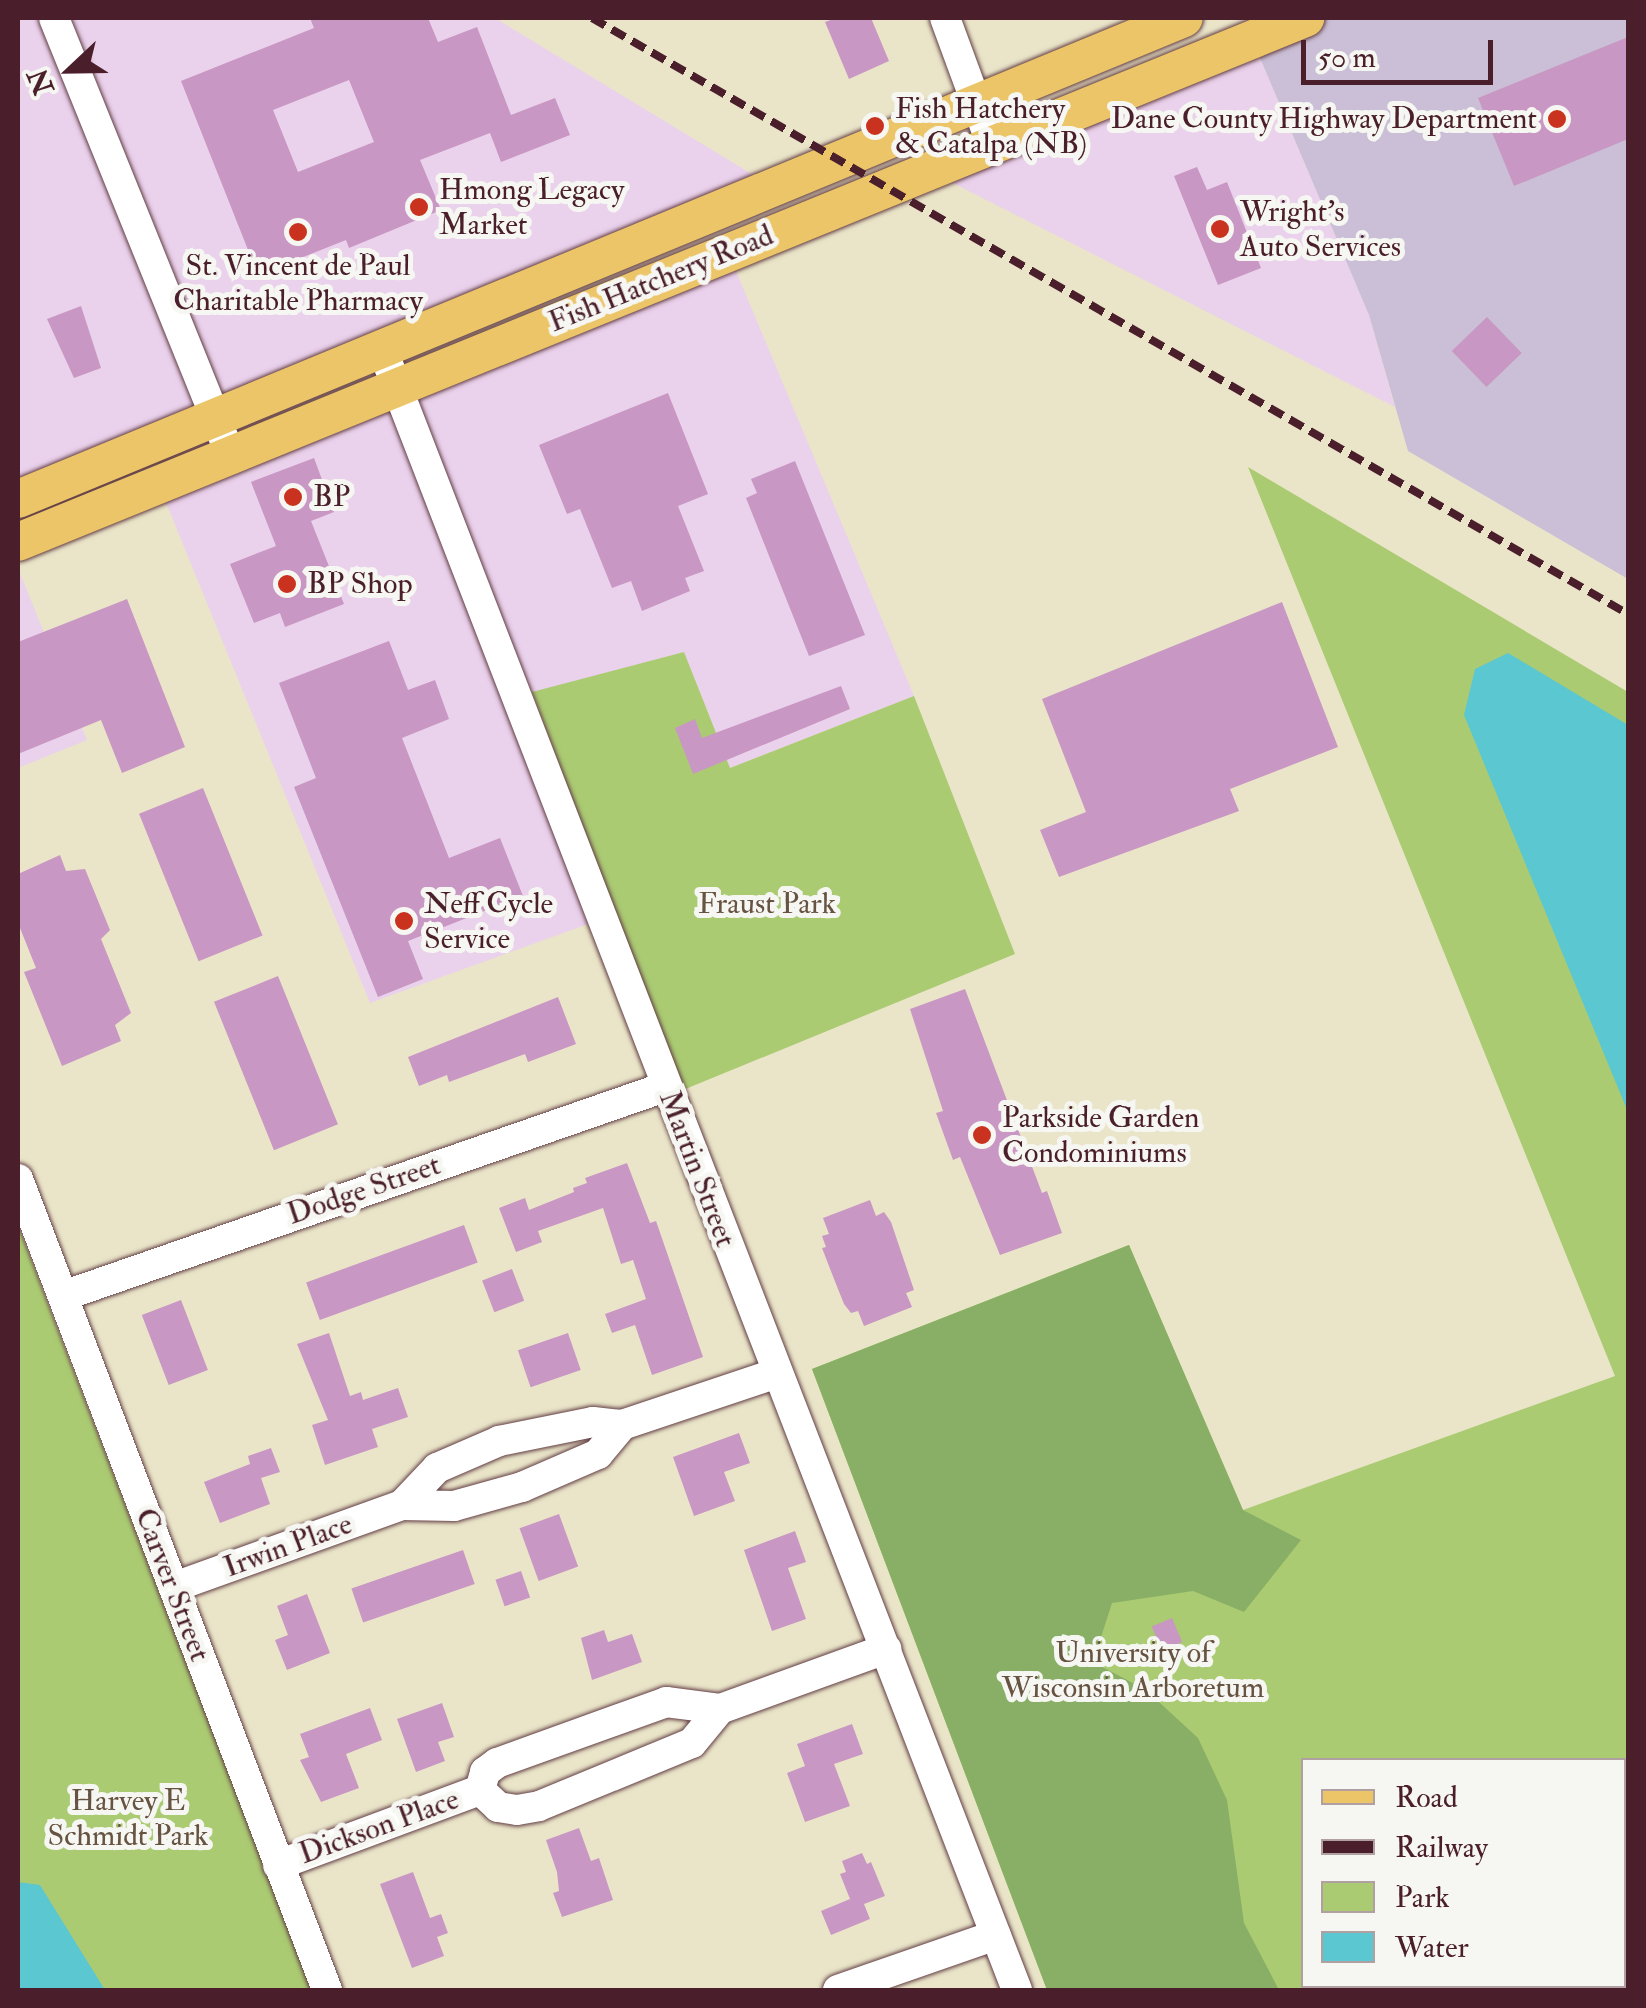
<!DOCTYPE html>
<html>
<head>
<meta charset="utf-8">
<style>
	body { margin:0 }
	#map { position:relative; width:1646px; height:2008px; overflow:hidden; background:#eae5c9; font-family:"IM FELL Double Pica",serif }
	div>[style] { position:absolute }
	.built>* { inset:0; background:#ead1ec }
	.industrial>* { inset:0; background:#cabfd6 }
	.green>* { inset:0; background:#abcb73 }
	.forest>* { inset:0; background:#88af65 }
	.water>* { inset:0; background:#5ac7d1 }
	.building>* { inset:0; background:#c997c3; transform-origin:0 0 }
	.roads { filter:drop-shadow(0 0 2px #623d43) drop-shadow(0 0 2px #623d43) }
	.minor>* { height:30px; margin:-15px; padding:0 15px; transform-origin:15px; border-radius:15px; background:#fff }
	.major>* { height:38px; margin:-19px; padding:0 19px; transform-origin:19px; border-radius:19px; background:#edc569 }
	.rail>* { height:8px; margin-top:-4px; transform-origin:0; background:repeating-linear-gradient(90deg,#4a1f2b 0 15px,transparent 0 23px) }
	.dots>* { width:28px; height:28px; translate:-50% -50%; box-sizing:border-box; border:5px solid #f6f6f2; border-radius:50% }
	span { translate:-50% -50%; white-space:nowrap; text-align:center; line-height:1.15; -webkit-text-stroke:10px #f6f6f2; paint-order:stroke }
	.poi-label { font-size:30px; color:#4a1f2b }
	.left { translate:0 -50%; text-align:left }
	.right { translate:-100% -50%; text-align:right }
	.street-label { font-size:30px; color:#4a1f2b }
	.park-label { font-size:30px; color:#675341 }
	.frame { position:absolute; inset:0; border:20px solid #4a1f2b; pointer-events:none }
	.legend { position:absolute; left:1301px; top:1758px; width:325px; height:230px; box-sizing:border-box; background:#f6f6f2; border:2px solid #b1a0a2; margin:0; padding:12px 18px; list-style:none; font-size:30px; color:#4a1f2b }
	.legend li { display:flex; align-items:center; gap:20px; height:50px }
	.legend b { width:50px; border:2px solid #b1a0a2 }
	.north { position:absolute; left:20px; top:20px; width:100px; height:100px; -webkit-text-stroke:8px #f6f6f2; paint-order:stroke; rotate:248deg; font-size:28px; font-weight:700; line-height:40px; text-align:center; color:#4a1f2b }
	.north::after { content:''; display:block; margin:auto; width:35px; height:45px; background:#4a1f2b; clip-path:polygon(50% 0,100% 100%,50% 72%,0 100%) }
	.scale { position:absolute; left:1301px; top:40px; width:192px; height:45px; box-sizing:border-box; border:5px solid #4a1f2b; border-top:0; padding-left:12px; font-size:30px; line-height:35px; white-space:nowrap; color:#4a1f2b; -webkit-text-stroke:8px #f6f6f2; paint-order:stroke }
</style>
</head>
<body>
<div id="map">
	<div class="built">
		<i style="clip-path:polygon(18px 18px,495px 18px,773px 187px,18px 499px)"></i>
		<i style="clip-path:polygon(1252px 39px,1369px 315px,1395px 407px,927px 170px)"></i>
		<i style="clip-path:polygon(728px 252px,914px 696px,730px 768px,684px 652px,505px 700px,588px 924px,370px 1003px,158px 483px)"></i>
		<i style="clip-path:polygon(18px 568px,87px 740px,18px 768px)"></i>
	</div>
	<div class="industrial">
		<i style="clip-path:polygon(1305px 18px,1628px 18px,1628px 579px,1408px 451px,1369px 315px,1252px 39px)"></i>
	</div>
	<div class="green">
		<i style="clip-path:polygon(evenodd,1248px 467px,1628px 692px,1628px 1990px,1047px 1990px,812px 1369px,1129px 1245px,1243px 1510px,1615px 1376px,1248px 467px,1304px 1760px,1624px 1760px,1624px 1986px,1304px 1986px,1304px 1760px)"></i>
		<i style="clip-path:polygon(684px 652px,730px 768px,914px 696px,1015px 954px,683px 1090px,532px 692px)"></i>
		<i style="clip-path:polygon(18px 1225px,64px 1346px,312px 1990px,18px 1990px)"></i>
	</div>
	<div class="forest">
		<i style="clip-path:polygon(1129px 1245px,1243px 1510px,1301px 1540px,1244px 1612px,1193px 1591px,1112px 1603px,1093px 1662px,1146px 1690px,1198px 1738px,1227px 1800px,1244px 1923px,1279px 1990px,1047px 1990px,812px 1369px)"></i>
	</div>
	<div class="water">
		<i style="clip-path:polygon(1508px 653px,1628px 725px,1628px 1112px,1464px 715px,1475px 669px)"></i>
		<i style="clip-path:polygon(18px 1882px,40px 1885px,105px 1990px,18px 1990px)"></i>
	</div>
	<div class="building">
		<i style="clip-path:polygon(evenodd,310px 18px,428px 18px,438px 42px,477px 27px,511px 115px,555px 98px,570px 135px,501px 162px,490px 133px,420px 160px,441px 210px,349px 248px,346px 240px,258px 275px,181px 81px,314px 28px,310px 18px,349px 80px,374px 142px,298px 172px,273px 110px,349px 80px)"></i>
		<i style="clip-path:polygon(836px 18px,871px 18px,889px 61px,849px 79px,825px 22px)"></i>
		<i style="clip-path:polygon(1628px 37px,1628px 139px,1514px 186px,1478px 98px)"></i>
		<i style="clip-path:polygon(1197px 167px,1207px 190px,1227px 182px,1261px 268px,1218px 285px,1174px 176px)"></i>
		<i style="clip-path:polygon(81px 306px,101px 368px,74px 378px,47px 319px)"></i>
		<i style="left:1487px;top:317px;width:50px;height:49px;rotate:46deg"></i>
		<i style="clip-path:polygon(668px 393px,708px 494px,678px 506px,704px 571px,685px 578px,690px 591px,642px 611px,631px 581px,612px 588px,580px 509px,567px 514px,539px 445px)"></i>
		<i style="clip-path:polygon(314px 458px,334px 512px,311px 521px,344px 604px,285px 627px,280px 613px,254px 623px,230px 564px,276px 546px,251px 482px)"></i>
		<i style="clip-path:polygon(795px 461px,865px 635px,809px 656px,746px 498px,757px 493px,751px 479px)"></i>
		<i style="clip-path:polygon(127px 599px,185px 747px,122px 773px,101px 720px,18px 754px,18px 642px)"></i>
		<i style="clip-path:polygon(1282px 602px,1338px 747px,1230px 789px,1239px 811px,1059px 877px,1040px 830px,1086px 812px,1042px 699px)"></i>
		<i style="clip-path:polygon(389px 641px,408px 690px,435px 680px,449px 719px,402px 738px,449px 858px,500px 838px,523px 896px,408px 941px,423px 979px,378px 997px,294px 787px,316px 778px,279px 683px)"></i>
		<i style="clip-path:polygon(841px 686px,850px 709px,693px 774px,675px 728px,695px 719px,702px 738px)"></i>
		<i style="left:203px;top:788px;width:159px;height:69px;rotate:68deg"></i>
		<i style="clip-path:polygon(60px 855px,66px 871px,85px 869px,110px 930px,101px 939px,131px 1013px,115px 1025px,121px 1041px,62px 1066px,24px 972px,36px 968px,18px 923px,18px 874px)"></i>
		<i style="left:278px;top:976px;width:160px;height:69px;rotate:68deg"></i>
		<i style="clip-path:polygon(965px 989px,1042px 1193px,1047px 1191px,1062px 1233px,1000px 1255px,960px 1157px,953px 1160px,936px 1113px,943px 1111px,910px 1009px)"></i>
		<i style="clip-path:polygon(558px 997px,576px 1044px,528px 1062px,525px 1054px,449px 1082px,447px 1075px,419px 1086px,408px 1057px)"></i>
		<i style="clip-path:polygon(627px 1163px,650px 1223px,656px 1221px,703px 1357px,652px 1375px,635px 1325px,612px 1333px,605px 1314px,646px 1299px,633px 1260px,621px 1264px,603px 1208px,538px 1231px,542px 1242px,516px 1252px,499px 1208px,525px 1198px,529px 1210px,574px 1192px,573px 1188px,587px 1183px,585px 1178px)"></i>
		<i style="clip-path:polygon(870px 1200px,876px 1216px,884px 1212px,891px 1222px,914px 1290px,906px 1293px,912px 1307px,864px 1326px,858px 1311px,851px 1313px,844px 1304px,834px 1279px,822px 1248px,826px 1247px,822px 1236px,829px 1234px,823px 1218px)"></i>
		<i style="left:464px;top:1225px;width:40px;height:168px;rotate:70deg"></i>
		<i style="left:512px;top:1269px;width:34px;height:32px;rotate:69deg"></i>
		<i style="left:181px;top:1300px;width:75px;height:42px;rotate:69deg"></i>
		<i style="clip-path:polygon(329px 1333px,350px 1396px,361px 1392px,363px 1400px,398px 1388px,408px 1417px,372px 1429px,378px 1447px,325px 1465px,312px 1425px,328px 1420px,297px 1344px)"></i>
		<i style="left:568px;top:1333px;width:39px;height:53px;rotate:71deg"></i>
		<i style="clip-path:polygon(739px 1433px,750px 1463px,724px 1472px,735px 1501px,694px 1516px,673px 1457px)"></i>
		<i style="clip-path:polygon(271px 1448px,280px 1472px,261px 1478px,270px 1504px,220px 1523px,204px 1482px,250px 1464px,248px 1456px)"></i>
		<i style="left:559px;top:1514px;width:56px;height:42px;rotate:70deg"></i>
		<i style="clip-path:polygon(795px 1531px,806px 1562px,788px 1568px,806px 1619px,772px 1631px,744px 1550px)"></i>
		<i style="left:463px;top:1550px;width:36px;height:118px;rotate:71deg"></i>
		<i style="left:521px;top:1571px;width:28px;height:27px;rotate:71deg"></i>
		<i style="clip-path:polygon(307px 1594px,330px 1653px,287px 1670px,275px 1640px,288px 1635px,277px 1606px)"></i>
		<i style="left:1172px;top:1618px;width:26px;height:22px;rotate:67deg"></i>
		<i style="clip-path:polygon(604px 1630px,608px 1642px,632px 1634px,642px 1662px,592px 1680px,581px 1638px)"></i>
		<i style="clip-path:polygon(442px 1703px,454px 1737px,438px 1742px,445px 1761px,416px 1772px,397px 1719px)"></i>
		<i style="clip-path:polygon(370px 1708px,382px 1740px,346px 1754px,359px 1788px,321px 1802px,300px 1760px,309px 1757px,300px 1734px)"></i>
		<i style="clip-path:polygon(852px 1724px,863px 1754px,834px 1764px,850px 1806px,805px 1822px,787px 1773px,805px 1766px,797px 1744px)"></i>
		<i style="clip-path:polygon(579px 1828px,591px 1861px,599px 1858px,613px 1900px,562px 1917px,553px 1893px,559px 1891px,557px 1872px,546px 1840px)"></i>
		<i style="clip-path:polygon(862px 1853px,867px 1864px,871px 1862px,885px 1896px,864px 1904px,870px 1919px,831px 1935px,821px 1911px,850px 1899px,840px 1874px,846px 1872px,842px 1861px)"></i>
		<i style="clip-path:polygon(413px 1872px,430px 1918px,441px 1914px,448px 1933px,437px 1937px,444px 1956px,412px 1968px,380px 1884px)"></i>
	</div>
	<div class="roads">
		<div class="minor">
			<i style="left:54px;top:18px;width:452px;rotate:68deg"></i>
			<i style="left:945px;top:18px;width:133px;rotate:69.8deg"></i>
			<i style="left:381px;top:346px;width:1763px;rotate:68.85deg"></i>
			<i style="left:18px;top:1179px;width:868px;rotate:69.14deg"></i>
			<i style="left:63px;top:1296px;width:637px;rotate:-19.15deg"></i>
			<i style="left:402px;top:1505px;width:51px;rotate:-46.6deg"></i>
			<i style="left:437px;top:1468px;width:68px;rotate:-23.5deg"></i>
			<i style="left:499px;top:1441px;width:96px;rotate:-11.4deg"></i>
			<i style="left:593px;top:1422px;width:29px;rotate:6deg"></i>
			<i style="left:622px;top:1425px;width:163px;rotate:-18.5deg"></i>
			<i style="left:174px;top:1587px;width:242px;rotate:-19.8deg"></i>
			<i style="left:402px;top:1505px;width:52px;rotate:1.1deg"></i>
			<i style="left:454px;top:1506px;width:71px;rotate:-15.6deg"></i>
			<i style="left:522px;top:1487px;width:83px;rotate:-23.5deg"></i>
			<i style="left:598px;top:1454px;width:38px;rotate:-50deg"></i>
			<i style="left:480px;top:1790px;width:19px;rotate:-74deg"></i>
			<i style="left:485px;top:1772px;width:15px;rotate:-37deg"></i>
			<i style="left:497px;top:1763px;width:180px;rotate:-19.8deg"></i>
			<i style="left:666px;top:1702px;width:54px;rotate:7.4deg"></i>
			<i style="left:720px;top:1709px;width:177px;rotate:-19.9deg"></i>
			<i style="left:480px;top:1790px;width:25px;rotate:43deg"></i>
			<i style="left:498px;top:1807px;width:19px;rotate:9deg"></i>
			<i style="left:517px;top:1810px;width:22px;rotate:-10deg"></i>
			<i style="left:539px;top:1806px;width:165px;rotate:-22.4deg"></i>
			<i style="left:692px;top:1743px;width:44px;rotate:-50.5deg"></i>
			<i style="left:278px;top:1865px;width:215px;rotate:-20.4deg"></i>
			<i style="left:838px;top:1990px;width:167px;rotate:-19.2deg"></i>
		</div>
		<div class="major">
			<i style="left:18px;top:499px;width:1261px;rotate:-22.42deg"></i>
			<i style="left:18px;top:542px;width:1390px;rotate:-22.15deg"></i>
		</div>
	</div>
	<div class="rail">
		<i style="left:592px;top:18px;width:1195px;rotate:29.91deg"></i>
	</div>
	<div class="dots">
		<i style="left:1557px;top:119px;background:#c8321e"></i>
		<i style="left:875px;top:126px;background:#c8321e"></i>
		<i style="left:419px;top:207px;background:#c8321e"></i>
		<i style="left:1220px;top:229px;background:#c8321e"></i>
		<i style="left:298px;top:232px;background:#c8321e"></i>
		<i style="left:293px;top:497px;background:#c8321e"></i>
		<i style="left:287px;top:584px;background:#c8321e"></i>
		<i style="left:404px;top:921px;background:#c8321e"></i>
		<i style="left:982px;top:1135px;background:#c8321e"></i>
	</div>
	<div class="poi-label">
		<span class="left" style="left:895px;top:126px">Fish Hatchery<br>&amp; Catalpa (NB)</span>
		<span class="right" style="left:1537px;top:119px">Dane County Highway Department</span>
		<span class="left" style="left:439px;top:207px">Hmong Legacy<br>Market</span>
		<span class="left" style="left:1240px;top:229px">Wright's<br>Auto Services</span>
		<span style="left:298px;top:283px">St. Vincent de Paul<br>Charitable Pharmacy</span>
		<span class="left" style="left:313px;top:497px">BP</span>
		<span class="left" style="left:307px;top:584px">BP Shop</span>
		<span class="left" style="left:424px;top:921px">Neff Cycle<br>Service</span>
		<span class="left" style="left:1002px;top:1135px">Parkside Garden<br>Condominiums</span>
	</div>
	<div class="street-label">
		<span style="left:661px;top:279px;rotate:-22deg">Fish Hatchery Road</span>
		<span style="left:697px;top:1169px;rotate:69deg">Martin Street</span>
		<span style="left:364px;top:1190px;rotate:-19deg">Dodge Street</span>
		<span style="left:288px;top:1546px;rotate:-20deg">Irwin Place</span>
		<span style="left:172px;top:1585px;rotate:69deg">Carver Street</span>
		<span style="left:379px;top:1827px;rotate:-20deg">Dickson Place</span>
	</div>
	<div class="park-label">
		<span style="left:767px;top:904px">Fraust Park</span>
		<span style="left:1133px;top:1670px">University of<br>Wisconsin Arboretum</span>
		<span style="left:128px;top:1818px">Harvey E<br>Schmidt Park</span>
	</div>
	<div class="frame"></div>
	<ul class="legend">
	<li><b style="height:12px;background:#edc569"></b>Road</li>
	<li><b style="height:12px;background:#4a1f2b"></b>Railway</li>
	<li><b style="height:28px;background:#abcb73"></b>Park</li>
	<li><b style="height:28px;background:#5ac7d1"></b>Water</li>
	</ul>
	<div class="north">N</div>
	<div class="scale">50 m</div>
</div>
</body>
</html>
